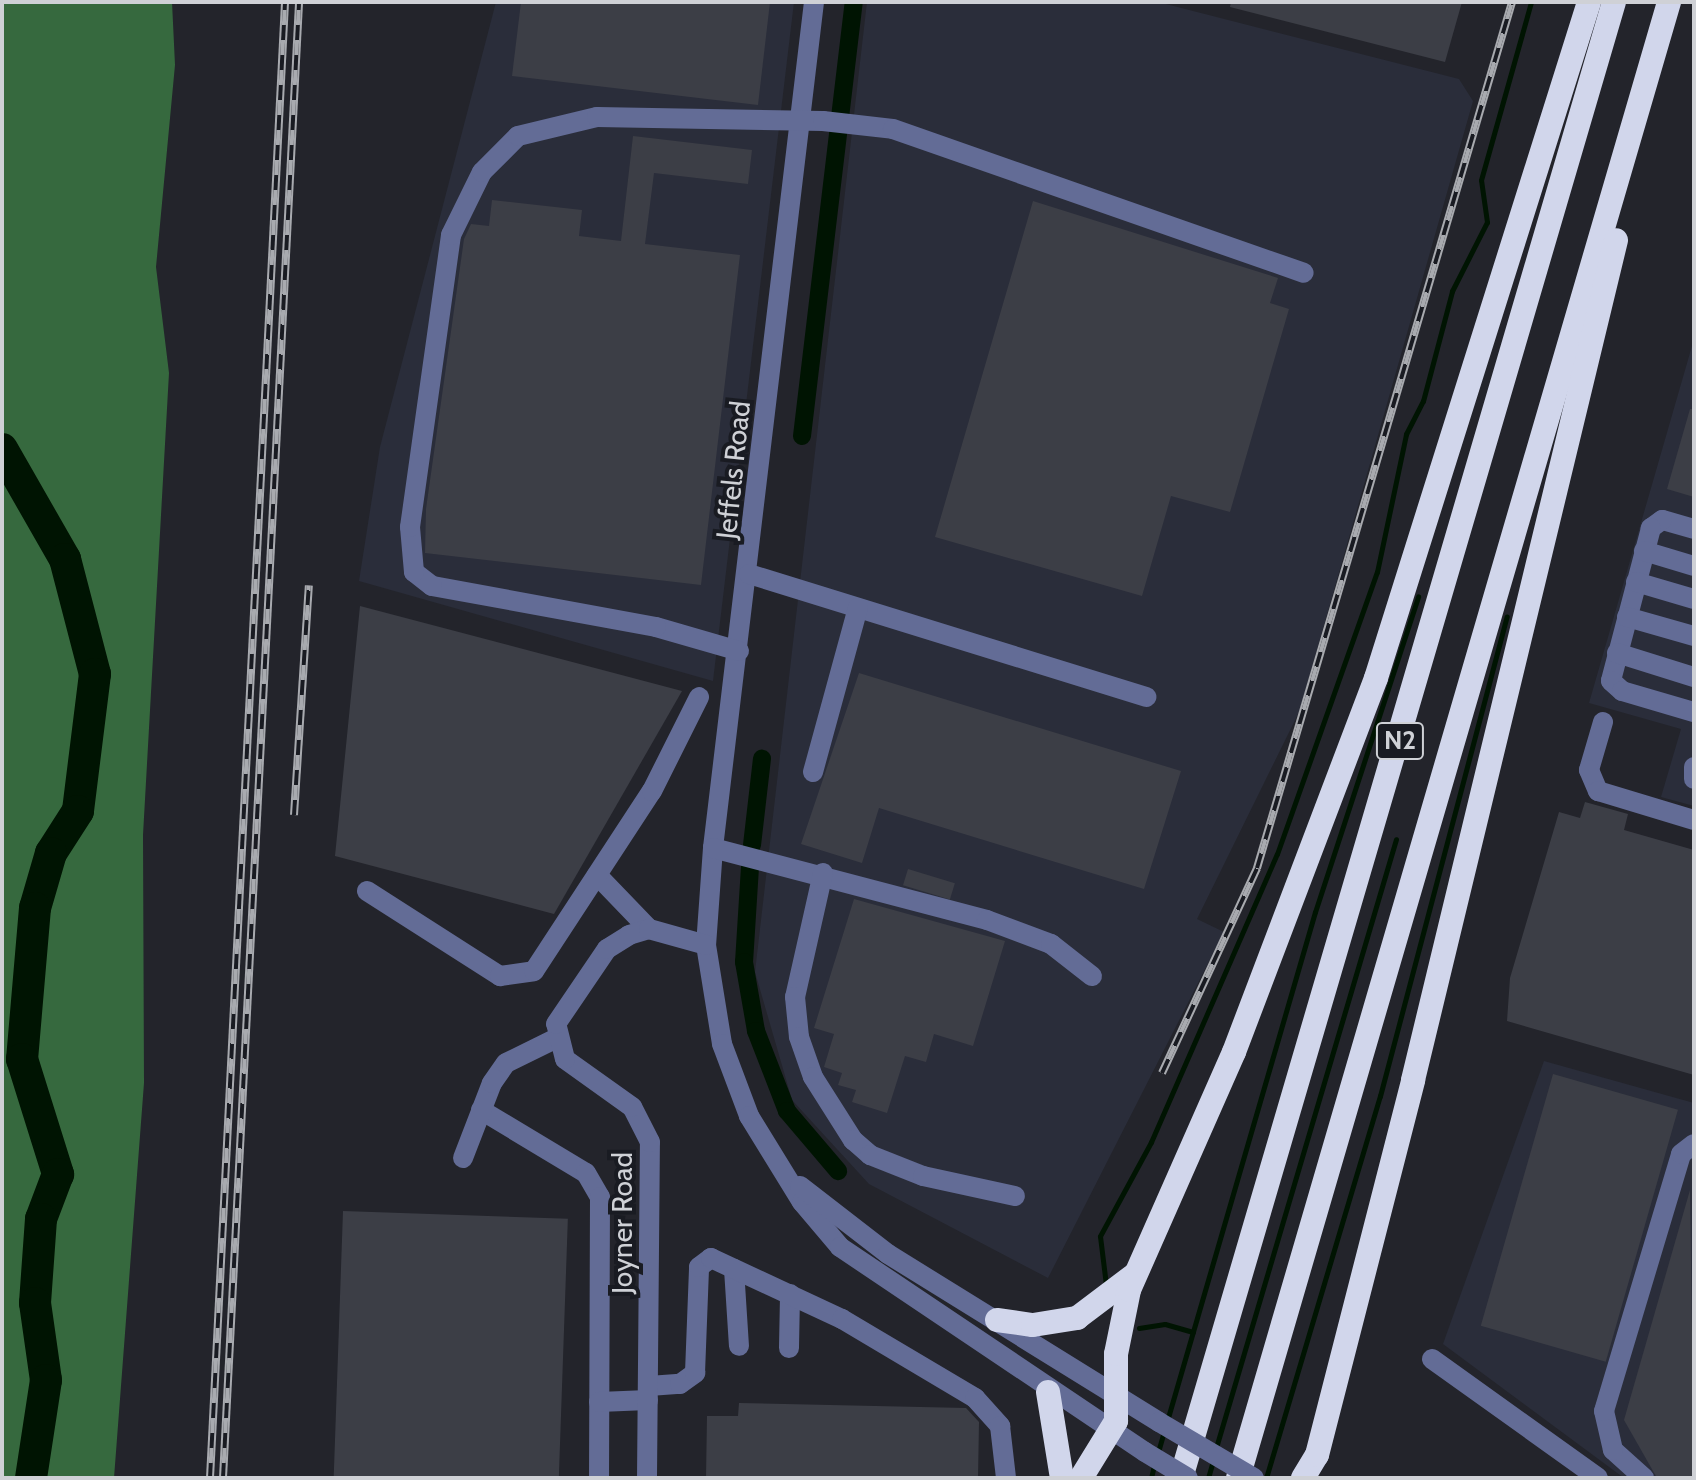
<!DOCTYPE html>
<html>
<head>
<meta charset="utf-8">
<style>
	body { margin:0 }
	#map { position:relative; width:1696px; height:1480px; overflow:hidden; background:#23242b; font-family:Cabin,sans-serif }
	div>[style] { position:absolute }
	.built>* { inset:0; background:#2a2d3a }
	.forest>* { inset:0; background:#36693e }
	.water>* { inset:0; background:#001402 }
	.stream>* { height:5px; margin:-2.5px; padding:0 2.5px; transform-origin:2.5px; border-radius:2.5px; background:#001402 }
	.canal>* { height:18px; margin:-9px; padding:0 9px; transform-origin:9px; border-radius:9px; background:#001402 }
	.river>* { height:32px; margin:-16px; padding:0 16px; transform-origin:16px; border-radius:16px; background:#001402 }
	.building>* { inset:0; background:#3c3e46; transform-origin:0 0 }
	.minor>* { height:20px; margin:-10px; padding:0 10px; transform-origin:10px; border-radius:10px; background:#636c96 }
	.highway>* { height:24px; margin:-12px; padding:0 12px; transform-origin:12px; border-radius:12px; background:#d1d6eb }
	.rail>* { height:8px; margin-top:-4px; transform-origin:0; background:repeating-linear-gradient(90deg,#191b22 0 15px,#a8aaaf 0 30px); box-sizing:border-box; border-block:2px solid #a8aaaf }
	.minor-bridge>* { height:20px; margin:-10px; padding:0 10px; transform-origin:10px; border-radius:10px; background:#636c96 }
	span { translate:-50% -50%; white-space:nowrap; text-align:center; line-height:1.15; -webkit-text-stroke:8px #191b22; paint-order:stroke }
	.shield-label span { padding:2px 6px; background:#191b22; border:2px solid; border-radius:6px; -webkit-text-stroke-width:0 }
	.shield-label { font-size:26px; color:#cfd1d6; font-weight:700 }
	.street-label { font-size:28px; color:#cfd1d6 }
	.frame { position:absolute; inset:0; border:4px solid #cfd1d6; pointer-events:none }
</style>
</head>
<body>
<div id="map">
	<div class="built">
		<i style="clip-path:polygon(496px 2px,794px 2px,713px 681px,359px 581px,380px 447px)"></i>
		<i style="clip-path:polygon(867px 2px,1158px 2px,1459px 79px,1473px 101px,1300px 710px,1197px 919px,1224px 932px,1048px 1278px,869px 1184px,792px 1100px,755px 972px)"></i>
		<i style="clip-path:polygon(1694px 339px,1694px 806px,1661px 797px,1681px 729px,1589px 703px)"></i>
		<i style="clip-path:polygon(1544px 1061px,1694px 1103px,1694px 1478px,1624px 1478px,1443px 1344px)"></i>
	</div>
	<div class="forest">
		<i style="clip-path:polygon(2px 2px,172px 2px,175px 65px,156px 267px,169px 373px,143px 835px,144px 1083px,114px 1478px,46px 1478px,48px 1433px,24px 1458px,20px 1478px,2px 1478px)"></i>
	</div>
	<div class="water">
		<i style="clip-path:polygon(46px 1391px,54px 1405px,43px 1455px,46px 1478px,20px 1478px,25px 1436px)"></i>
	</div>
	<div class="stream">
		<i style="left:1106px;top:1285px;width:49px;rotate:-97deg"></i>
		<i style="left:1100px;top:1236px;width:107px;rotate:-61.5deg"></i>
		<i style="left:1151px;top:1142px;width:314px;rotate:-66.4deg"></i>
		<i style="left:1277px;top:854px;width:299px;rotate:-70.5deg"></i>
		<i style="left:1377px;top:572px;width:141px;rotate:-78.1deg"></i>
		<i style="left:1406px;top:434px;width:37px;rotate:-63deg"></i>
		<i style="left:1423px;top:401px;width:114px;rotate:-75.2deg"></i>
		<i style="left:1452px;top:291px;width:77px;rotate:-63.1deg"></i>
		<i style="left:1487px;top:222px;width:42px;rotate:-98.1deg"></i>
		<i style="left:1481px;top:180px;width:185px;rotate:-74.3deg"></i>
		<i style="left:1139px;top:1328px;width:26px;rotate:-9deg"></i>
		<i style="left:1165px;top:1324px;width:29px;rotate:16deg"></i>
		<i style="left:1167px;top:1421px;width:530px;rotate:-73.79deg"></i>
		<i style="left:1315px;top:912px;width:332px;rotate:-71.9deg"></i>
		<i style="left:1215px;top:1451px;width:638px;rotate:-73.52deg"></i>
		<i style="left:1158px;top:1452px;width:22px;rotate:-74deg"></i>
		<i style="left:1151px;top:1478px;width:13px;rotate:-77deg"></i>
		<i style="left:1208px;top:1478px;width:18px;rotate:-74deg"></i>
		<i style="left:1266px;top:1478px;width:399px;rotate:-73.4deg"></i>
		<i style="left:1380px;top:1096px;width:496px;rotate:-75.2deg"></i>
	</div>
	<div class="canal">
		<i style="left:802px;top:436px;width:437px;rotate:-83.2deg"></i>
		<i style="left:752px;top:845px;width:87px;rotate:-83.4deg"></i>
		<i style="left:750px;top:867px;width:95px;rotate:93.6deg"></i>
		<i style="left:744px;top:962px;width:70px;rotate:80.1deg"></i>
		<i style="left:756px;top:1031px;width:86px;rotate:68.8deg"></i>
		<i style="left:787px;top:1111px;width:79px;rotate:49.6deg"></i>
	</div>
	<div class="river">
		<i style="left:2px;top:449px;width:127px;rotate:60.2deg"></i>
		<i style="left:65px;top:559px;width:119px;rotate:75.4deg"></i>
		<i style="left:95px;top:674px;width:138px;rotate:97.1deg"></i>
		<i style="left:78px;top:811px;width:50px;rotate:122.7deg"></i>
		<i style="left:51px;top:853px;width:57px;rotate:106.2deg"></i>
		<i style="left:35px;top:908px;width:152px;rotate:94.9deg"></i>
		<i style="left:22px;top:1059px;width:121px;rotate:72.6deg"></i>
		<i style="left:58px;top:1174px;width:48px;rotate:110.7deg"></i>
		<i style="left:41px;top:1219px;width:84px;rotate:94.1deg"></i>
		<i style="left:35px;top:1303px;width:78px;rotate:81.9deg"></i>
		<i style="left:46px;top:1380px;width:99px;rotate:98.7deg"></i>
	</div>
	<div class="building">
		<i style="clip-path:polygon(521px 2px,770px 2px,758px 105px,512px 76px)"></i>
		<i style="clip-path:polygon(1231px 2px,1462px 2px,1445px 62px,1230px 7px)"></i>
		<i style="clip-path:polygon(633px 136px,752px 150px,748px 184px,654px 173px,645px 244px,740px 255px,701px 585px,425px 553px,426px 509px,464px 239px,471px 224px,489px 226px,492px 200px,582px 210px,579px 236px,621px 241px)"></i>
		<i style="clip-path:polygon(1033px 201px,1278px 278px,1270px 303px,1289px 309px,1230px 512px,1171px 496px,1142px 596px,935px 537px)"></i>
		<i style="clip-path:polygon(1690px 409px,1694px 409px,1694px 497px,1667px 489px)"></i>
		<i style="clip-path:polygon(360px 606px,682px 691px,554px 914px,335px 856px)"></i>
		<i style="clip-path:polygon(859px 673px,1181px 771px,1144px 889px,879px 808px,862px 863px,801px 844px)"></i>
		<i style="clip-path:polygon(1585px 802px,1628px 814px,1624px 830px,1694px 850px,1694px 1075px,1507px 1021px,1510px 978px,1559px 812px,1580px 818px)"></i>
		<i style="left:908px;top:869px;width:49px;height:17px;rotate:17deg"></i>
		<i style="clip-path:polygon(854px 899px,1005px 941px,973px 1046px,934px 1034px,926px 1062px,905px 1056px,887px 1113px,852px 1102px,856px 1090px,838px 1085px,842px 1073px,824px 1067px,834px 1034px,814px 1028px)"></i>
		<i style="left:1553px;top:1074px;width:130px;height:262px;rotate:16deg"></i>
		<i style="clip-path:polygon(1690px 1190px,1694px 1478px,1657px 1478px,1624px 1420px)"></i>
		<i style="left:343px;top:1211px;width:225px;height:267px;rotate:2deg"></i>
		<i style="clip-path:polygon(739px 1403px,966px 1408px,979px 1422px,978px 1478px,706px 1478px,707px 1416px,738px 1416px)"></i>
	</div>
	<div class="minor">
		<i style="left:814px;top:2px;width:852px;rotate:96.81deg"></i>
		<i style="left:713px;top:848px;width:97px;rotate:94.1deg"></i>
		<i style="left:706px;top:945px;width:100px;rotate:80.8deg"></i>
		<i style="left:722px;top:1044px;width:77px;rotate:69.4deg"></i>
		<i style="left:749px;top:1116px;width:101px;rotate:58.4deg"></i>
		<i style="left:802px;top:1202px;width:59px;rotate:49.8deg"></i>
		<i style="left:840px;top:1247px;width:367px;rotate:33.9deg"></i>
		<i style="left:1694px;top:529px;width:33px;rotate:-164deg"></i>
		<i style="left:1662px;top:520px;width:14px;rotate:144deg"></i>
		<i style="left:1651px;top:528px;width:158px;rotate:104.7deg"></i>
		<i style="left:1611px;top:681px;width:15px;rotate:42deg"></i>
		<i style="left:1622px;top:691px;width:75px;rotate:16.3deg"></i>
		<i style="left:1644px;top:551px;width:52px;rotate:16.7deg"></i>
		<i style="left:749px;top:574px;width:416px;rotate:17.2deg"></i>
		<i style="left:1636px;top:582px;width:60px;rotate:16.3deg"></i>
		<i style="left:1627px;top:617px;width:70px;rotate:15.8deg"></i>
		<i style="left:739px;top:651px;width:86px;rotate:-163.9deg"></i>
		<i style="left:656px;top:627px;width:228px;rotate:-169.6deg"></i>
		<i style="left:432px;top:586px;width:23px;rotate:-142deg"></i>
		<i style="left:414px;top:572px;width:45px;rotate:-95.1deg"></i>
		<i style="left:410px;top:527px;width:295px;rotate:-82deg"></i>
		<i style="left:451px;top:235px;width:70px;rotate:-63.8deg"></i>
		<i style="left:482px;top:172px;width:51px;rotate:-45deg"></i>
		<i style="left:518px;top:136px;width:81px;rotate:-13.5deg"></i>
		<i style="left:597px;top:117px;width:226px;rotate:1deg"></i>
		<i style="left:823px;top:121px;width:70px;rotate:6.5deg"></i>
		<i style="left:893px;top:129px;width:435px;rotate:19.3deg"></i>
		<i style="left:1617px;top:653px;width:81px;rotate:17.3deg"></i>
		<i style="left:1603px;top:722px;width:50px;rotate:106.3deg"></i>
		<i style="left:1589px;top:770px;width:23px;rotate:67deg"></i>
		<i style="left:1598px;top:791px;width:100px;rotate:16.8deg"></i>
		<i style="left:1694px;top:767px;width:12px;rotate:90deg"></i>
		<i style="left:813px;top:772px;width:170px;rotate:-74.7deg"></i>
		<i style="left:713px;top:848px;width:283px;rotate:14.7deg"></i>
		<i style="left:987px;top:920px;width:68px;rotate:20.6deg"></i>
		<i style="left:1051px;top:944px;width:52px;rotate:38deg"></i>
		<i style="left:823px;top:873px;width:127px;rotate:102.7deg"></i>
		<i style="left:795px;top:997px;width:40px;rotate:84.3deg"></i>
		<i style="left:799px;top:1037px;width:42px;rotate:70.7deg"></i>
		<i style="left:813px;top:1077px;width:75px;rotate:57.6deg"></i>
		<i style="left:853px;top:1140px;width:23px;rotate:41deg"></i>
		<i style="left:870px;top:1155px;width:57px;rotate:21.6deg"></i>
		<i style="left:923px;top:1176px;width:94px;rotate:12.3deg"></i>
		<i style="left:597px;top:875px;width:75px;rotate:46.1deg"></i>
		<i style="left:367px;top:891px;width:158px;rotate:32.6deg"></i>
		<i style="left:500px;top:976px;width:34px;rotate:-8deg"></i>
		<i style="left:534px;top:971px;width:215px;rotate:-56.8deg"></i>
		<i style="left:652px;top:791px;width:105px;rotate:-63.4deg"></i>
		<i style="left:481px;top:1110px;width:122px;rotate:31deg"></i>
		<i style="left:586px;top:1173px;width:28px;rotate:60deg"></i>
		<i style="left:600px;top:1197px;width:281px;rotate:90.2deg"></i>
		<i style="left:463px;top:1158px;width:80px;rotate:-68.9deg"></i>
		<i style="left:492px;top:1083px;width:24px;rotate:-55deg"></i>
		<i style="left:506px;top:1063px;width:55px;rotate:-26.1deg"></i>
		<i style="left:800px;top:1186px;width:111px;rotate:37.7deg"></i>
		<i style="left:888px;top:1254px;width:319px;rotate:31.8deg"></i>
		<i style="left:734px;top:1269px;width:77px;rotate:86.3deg"></i>
		<i style="left:789px;top:1348px;width:54px;rotate:-88.9deg"></i>
		<i style="left:1432px;top:1359px;width:204px;rotate:35.6deg"></i>
		<i style="left:649px;top:1386px;width:31px;rotate:-4deg"></i>
		<i style="left:680px;top:1384px;width:19px;rotate:-36deg"></i>
		<i style="left:695px;top:1373px;width:106px;rotate:-87.8deg"></i>
		<i style="left:699px;top:1267px;width:15px;rotate:-37deg"></i>
		<i style="left:711px;top:1258px;width:145px;rotate:25deg"></i>
		<i style="left:842px;top:1319px;width:155px;rotate:30.7deg"></i>
		<i style="left:975px;top:1398px;width:38px;rotate:48deg"></i>
		<i style="left:1000px;top:1426px;width:52px;rotate:83.4deg"></i>
		<i style="left:599px;top:1402px;width:49px;rotate:-2.3deg"></i>
		<i style="left:647px;top:1478px;width:336px;rotate:-89.5deg"></i>
		<i style="left:650px;top:1142px;width:39px;rotate:-117deg"></i>
		<i style="left:632px;top:1107px;width:82px;rotate:-144.4deg"></i>
		<i style="left:565px;top:1059px;width:36px;rotate:-104deg"></i>
		<i style="left:556px;top:1024px;width:91px;rotate:-55.8deg"></i>
		<i style="left:607px;top:949px;width:26px;rotate:-32deg"></i>
		<i style="left:629px;top:935px;width:21px;rotate:-17deg"></i>
		<i style="left:649px;top:929px;width:59px;rotate:15.7deg"></i>
		<i style="left:1644px;top:1478px;width:42px;rotate:-137.9deg"></i>
		<i style="left:1613px;top:1450px;width:40px;rotate:-103deg"></i>
		<i style="left:1604px;top:1411px;width:268px;rotate:-73.3deg"></i>
		<i style="left:1681px;top:1154px;width:16px;rotate:-38deg"></i>
	</div>
	<div class="highway">
		<i style="left:997px;top:1320px;width:36px;rotate:8deg"></i>
		<i style="left:1033px;top:1325px;width:45px;rotate:-9deg"></i>
		<i style="left:1077px;top:1318px;width:71px;rotate:-37deg"></i>
		<i style="left:1048px;top:1392px;width:87px;rotate:80.8deg"></i>
		<i style="left:1081px;top:1478px;width:67px;rotate:-58.4deg"></i>
		<i style="left:1116px;top:1421px;width:67px;rotate:-90deg"></i>
		<i style="left:1116px;top:1354px;width:65px;rotate:-78.5deg"></i>
		<i style="left:1129px;top:1290px;width:260px;rotate:-66.2deg"></i>
		<i style="left:1234px;top:1052px;width:400px;rotate:-69.2deg"></i>
		<i style="left:1376px;top:678px;width:709px;rotate:-72.51deg"></i>
		<i style="left:1181px;top:1478px;width:1538px;rotate:-73.65deg"></i>
		<i style="left:1238px;top:1478px;width:1538px;rotate:-73.72deg"></i>
		<i style="left:1303px;top:1478px;width:27px;rotate:-59deg"></i>
		<i style="left:1317px;top:1455px;width:387px;rotate:-75.6deg"></i>
		<i style="left:1413px;top:1080px;width:864px;rotate:-76.41deg"></i>
	</div>
	<div class="rail">
		<i style="left:294px;top:815px;width:230px;rotate:-86.3deg"></i>
		<i style="left:1162px;top:1073px;width:226px;rotate:-65.1deg"></i>
		<i style="left:1257px;top:868px;width:903px;rotate:-73.59deg"></i>
		<i style="left:210px;top:1478px;width:1478px;rotate:-87.09deg"></i>
		<i style="left:223px;top:1478px;width:1478px;rotate:-87.05deg"></i>
	</div>
	<div class="minor-bridge">
		<i style="left:1159px;top:1422px;width:110px;rotate:30.5deg"></i>
		<i style="left:1145px;top:1452px;width:50px;rotate:31.2deg"></i>
	</div>
	<div class="shield-label">
		<span style="left:1400px;top:741px">N2</span>
	</div>
	<div class="street-label">
		<span style="left:733px;top:470px;rotate:-84deg">Jeffels Road</span>
		<span style="left:622px;top:1223px;rotate:-90deg">Joyner Road</span>
	</div>
	<div class="frame"></div>
</div>
</body>
</html>
